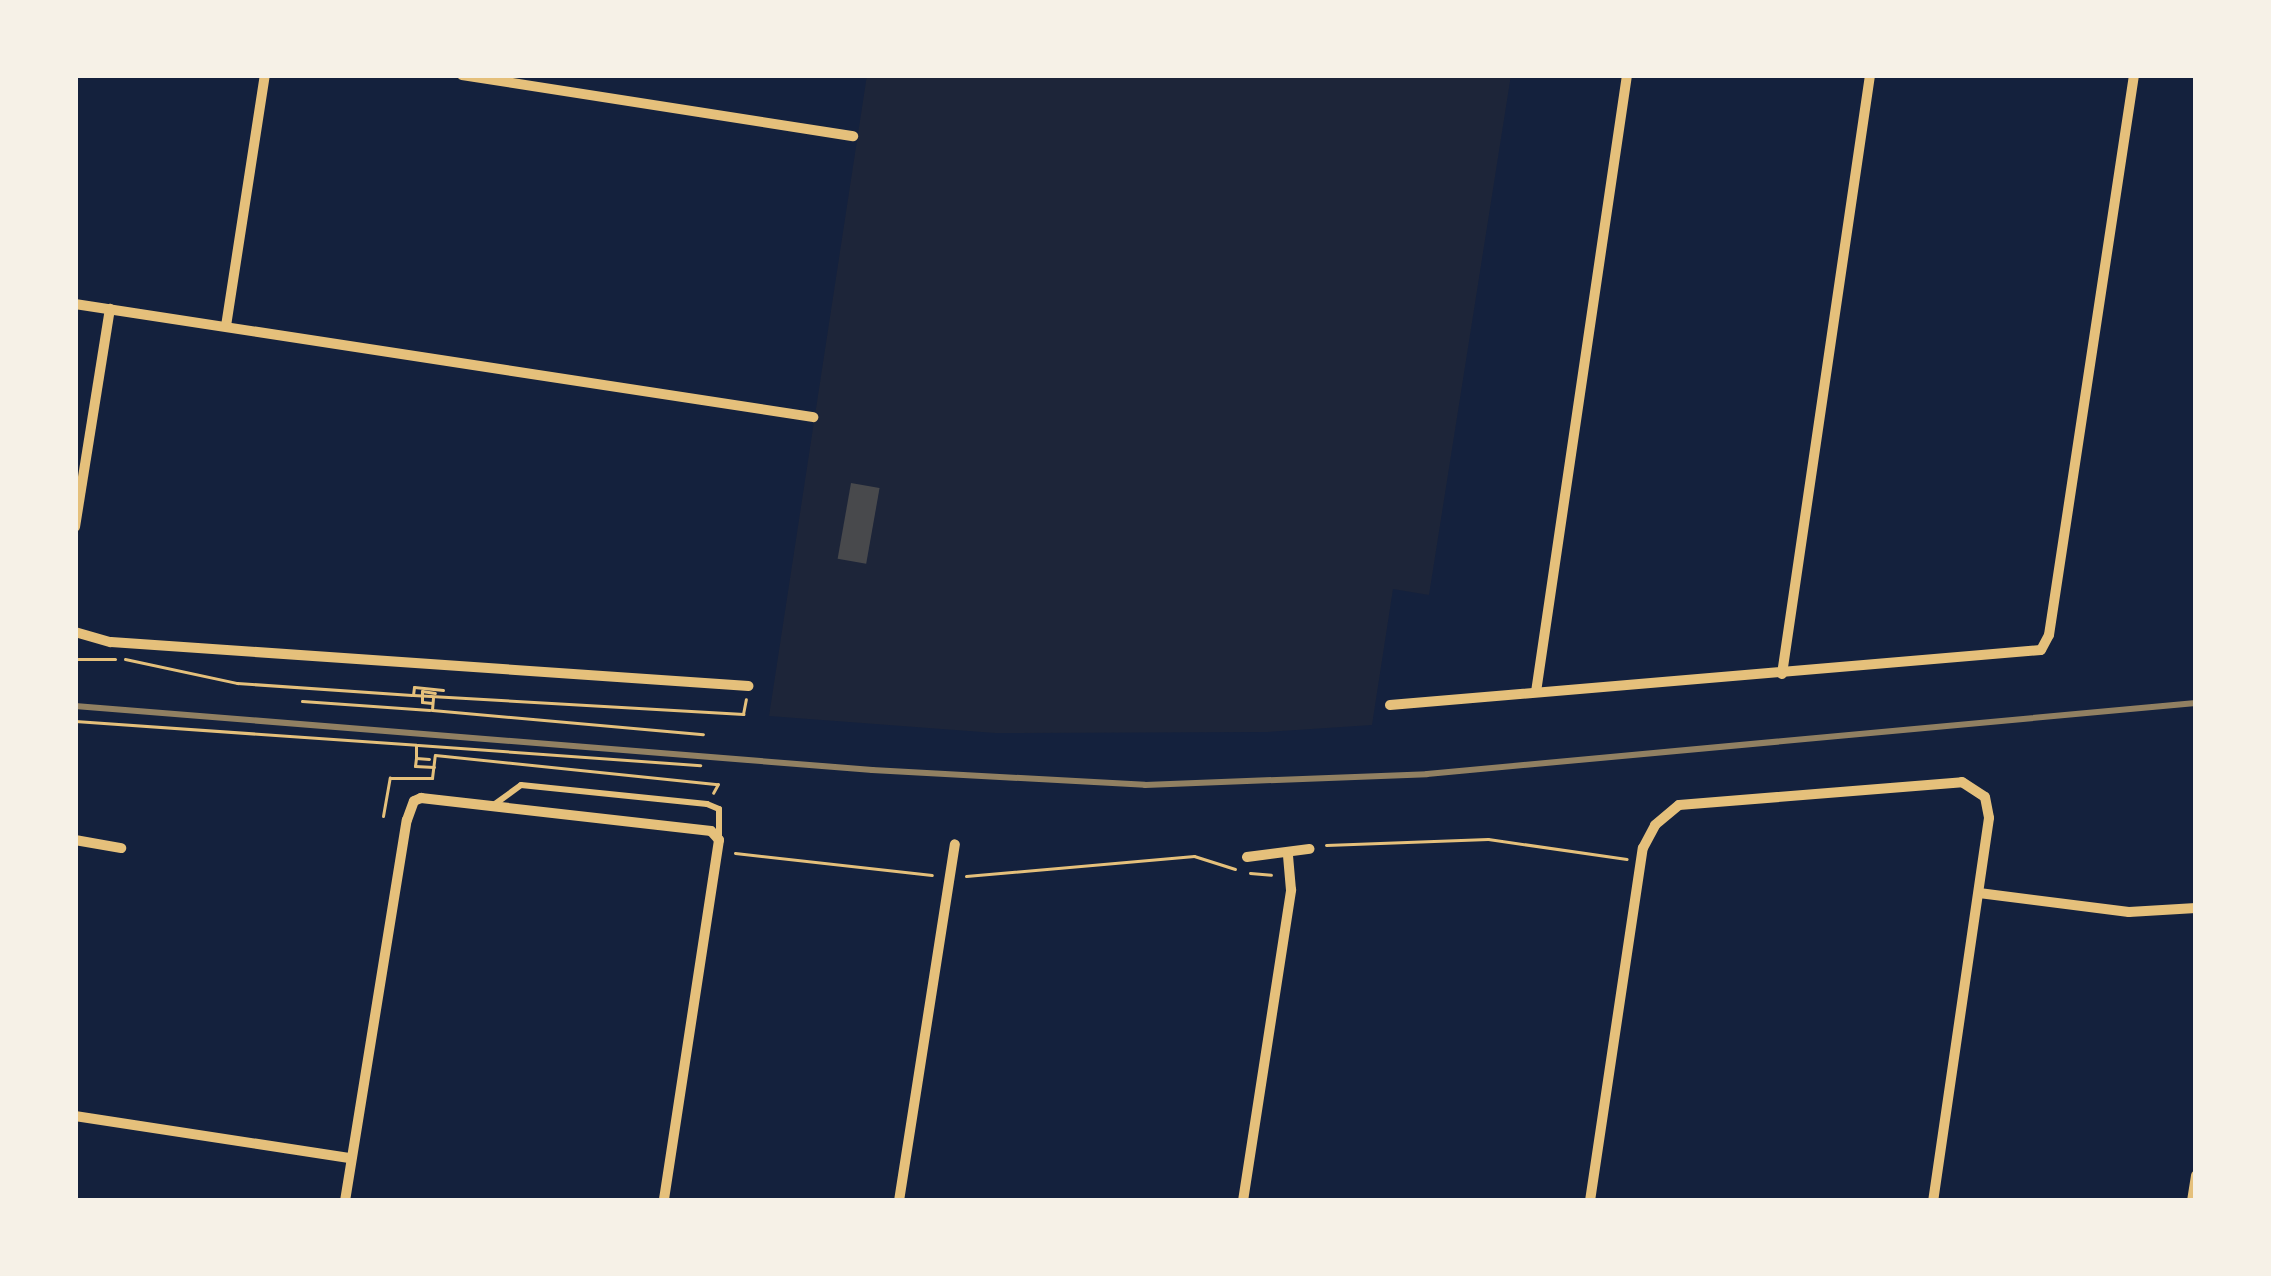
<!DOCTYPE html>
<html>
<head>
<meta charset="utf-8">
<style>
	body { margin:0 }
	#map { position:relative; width:2271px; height:1276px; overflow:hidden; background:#14213d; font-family:"Roboto Condensed",sans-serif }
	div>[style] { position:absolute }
	.green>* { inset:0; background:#1d2539 }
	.building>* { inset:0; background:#48494c; transform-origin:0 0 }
	.path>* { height:3px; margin:-1.5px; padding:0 1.5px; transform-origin:1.5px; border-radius:1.5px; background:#e5c07b }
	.service>* { height:6px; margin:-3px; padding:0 3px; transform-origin:3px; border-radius:3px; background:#e5c07b }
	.minor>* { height:10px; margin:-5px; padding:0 5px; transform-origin:5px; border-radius:5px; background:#e5c07b }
	.rail>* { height:6px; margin:-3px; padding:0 3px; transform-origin:3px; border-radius:3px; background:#918062 }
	span { translate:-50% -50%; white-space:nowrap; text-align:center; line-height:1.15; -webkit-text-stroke:9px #f6f1e7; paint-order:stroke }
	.frame { position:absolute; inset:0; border:78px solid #f6f1e7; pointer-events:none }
</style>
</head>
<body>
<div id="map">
	<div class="green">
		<i style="clip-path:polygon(867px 75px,1511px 75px,1429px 595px,1393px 589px,1372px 725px,1267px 732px,995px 733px,769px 716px)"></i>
	</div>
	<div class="building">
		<i style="left:851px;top:483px;width:29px;height:77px;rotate:10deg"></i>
	</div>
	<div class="path">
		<i style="left:75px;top:659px;width:40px"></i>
		<i style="left:125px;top:659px;width:115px;rotate:12.1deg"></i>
		<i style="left:237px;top:683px;width:175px;rotate:3.9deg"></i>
		<i style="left:443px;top:690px;width:29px;rotate:-174deg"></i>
		<i style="left:414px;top:687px;width:8px;rotate:97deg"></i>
		<i style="left:413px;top:695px;width:331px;rotate:3.3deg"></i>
		<i style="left:743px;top:714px;width:15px;rotate:-79deg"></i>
		<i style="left:433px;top:698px;width:12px;rotate:95deg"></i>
		<i style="left:432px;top:710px;width:272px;rotate:5.1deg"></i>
		<i style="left:302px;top:701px;width:128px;rotate:4deg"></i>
		<i style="left:432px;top:703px;width:10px;rotate:-174deg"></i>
		<i style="left:422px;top:702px;width:11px;rotate:-90deg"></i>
		<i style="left:422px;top:691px;width:13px;rotate:9deg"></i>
		<i style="left:75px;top:721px;width:342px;rotate:4deg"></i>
		<i style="left:416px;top:745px;width:13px;rotate:90deg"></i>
		<i style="left:418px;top:745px;width:283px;rotate:4.1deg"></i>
		<i style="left:429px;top:759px;width:13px;rotate:-176deg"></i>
		<i style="left:416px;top:758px;width:8px;rotate:97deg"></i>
		<i style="left:415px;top:766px;width:19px;rotate:3deg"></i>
		<i style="left:383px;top:816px;width:39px;rotate:-80deg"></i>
		<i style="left:390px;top:778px;width:42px"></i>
		<i style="left:432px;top:778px;width:23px;rotate:-83deg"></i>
		<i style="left:435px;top:755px;width:284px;rotate:5.9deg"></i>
		<i style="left:718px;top:784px;width:10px;rotate:119deg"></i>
		<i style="left:1326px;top:845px;width:162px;rotate:-2.1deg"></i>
		<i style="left:1488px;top:839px;width:140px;rotate:8.2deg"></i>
		<i style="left:735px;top:853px;width:198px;rotate:6.4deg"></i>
		<i style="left:1250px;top:873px;width:21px;rotate:5deg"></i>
		<i style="left:966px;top:876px;width:229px;rotate:-5deg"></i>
		<i style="left:1194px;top:856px;width:43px;rotate:17.6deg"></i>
	</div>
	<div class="service">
		<i style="left:495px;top:804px;width:32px;rotate:-36deg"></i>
		<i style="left:521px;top:785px;width:187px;rotate:5.8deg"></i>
		<i style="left:707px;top:804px;width:13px;rotate:23deg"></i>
		<i style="left:719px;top:809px;width:29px;rotate:90deg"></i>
	</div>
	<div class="minor">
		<i style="left:462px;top:75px;width:396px;rotate:8.9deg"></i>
		<i style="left:75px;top:304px;width:747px;rotate:8.71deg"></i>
		<i style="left:226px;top:326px;width:254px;rotate:-81.2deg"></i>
		<i style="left:75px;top:527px;width:221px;rotate:-80.9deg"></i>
		<i style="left:75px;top:632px;width:37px;rotate:16deg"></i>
		<i style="left:111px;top:642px;width:639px;rotate:3.95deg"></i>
		<i style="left:1782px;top:674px;width:605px;rotate:-81.64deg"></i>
		<i style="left:1536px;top:692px;width:624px;rotate:-81.61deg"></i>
		<i style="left:1390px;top:705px;width:653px;rotate:-4.83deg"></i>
		<i style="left:2041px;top:650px;width:17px;rotate:-62deg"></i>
		<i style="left:2049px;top:635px;width:566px;rotate:-81.37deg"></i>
		<i style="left:75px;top:840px;width:47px;rotate:9.9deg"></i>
		<i style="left:1247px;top:857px;width:63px;rotate:-7.4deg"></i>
		<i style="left:1979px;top:893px;width:151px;rotate:7.2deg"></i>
		<i style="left:2129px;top:912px;width:67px;rotate:-3.4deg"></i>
		<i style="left:75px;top:1116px;width:279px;rotate:8.7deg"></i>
		<i style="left:345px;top:1201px;width:386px;rotate:-80.8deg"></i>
		<i style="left:407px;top:820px;width:20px;rotate:-70deg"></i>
		<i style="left:414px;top:801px;width:8px;rotate:-23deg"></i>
		<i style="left:421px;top:798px;width:292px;rotate:6.5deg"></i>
		<i style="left:711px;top:831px;width:12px;rotate:48deg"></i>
		<i style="left:719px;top:840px;width:365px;rotate:98.7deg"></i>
		<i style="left:899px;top:1201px;width:361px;rotate:-81.1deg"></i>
		<i style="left:1243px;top:1201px;width:315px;rotate:-81.2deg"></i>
		<i style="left:1291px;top:890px;width:38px;rotate:-95deg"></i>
		<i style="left:1590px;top:1201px;width:357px;rotate:-81.5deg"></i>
		<i style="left:1643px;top:848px;width:26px;rotate:-62deg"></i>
		<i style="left:1655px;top:825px;width:31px;rotate:-40deg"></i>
		<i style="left:1679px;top:805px;width:284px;rotate:-4.6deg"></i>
		<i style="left:1962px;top:782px;width:27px;rotate:33deg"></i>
		<i style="left:1985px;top:797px;width:21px;rotate:79deg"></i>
		<i style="left:1989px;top:818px;width:387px;rotate:98.3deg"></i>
		<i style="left:2192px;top:1201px;width:26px;rotate:-81deg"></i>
	</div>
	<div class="rail">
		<i style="left:75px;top:706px;width:800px;rotate:4.59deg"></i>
		<i style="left:872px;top:770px;width:273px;rotate:3.1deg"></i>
		<i style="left:1145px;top:785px;width:282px;rotate:-2.2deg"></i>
		<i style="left:1427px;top:774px;width:772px;rotate:-5.28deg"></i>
	</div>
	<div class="frame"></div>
</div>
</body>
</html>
